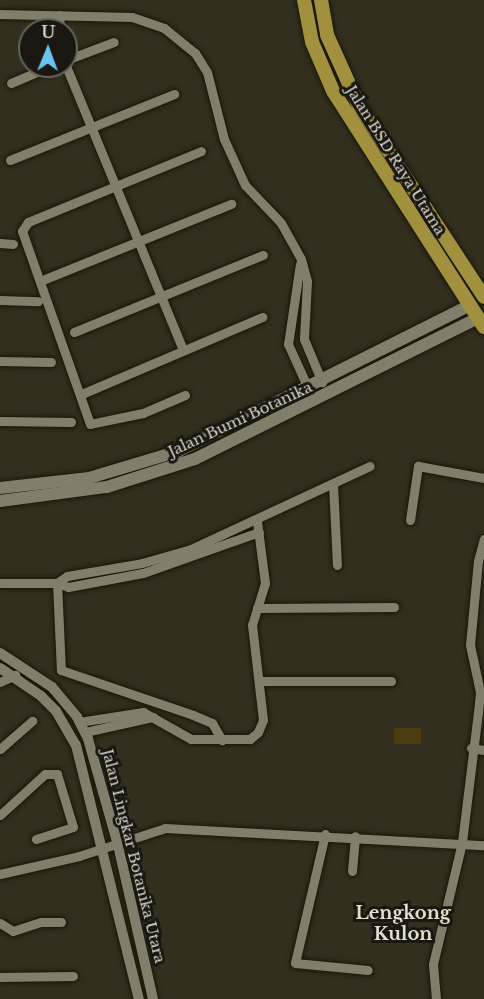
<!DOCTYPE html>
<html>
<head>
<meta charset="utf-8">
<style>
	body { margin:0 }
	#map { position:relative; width:484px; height:999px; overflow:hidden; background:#332f1f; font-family:"Libre Baskerville",serif }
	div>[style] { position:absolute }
	.green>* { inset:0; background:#483e0f; transform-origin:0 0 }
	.roads { filter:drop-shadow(0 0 2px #1a1708) drop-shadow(0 0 2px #1a1708) }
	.minor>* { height:9px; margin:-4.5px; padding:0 4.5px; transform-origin:4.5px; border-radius:4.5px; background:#827e6c }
	.tertiary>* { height:10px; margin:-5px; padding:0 5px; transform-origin:5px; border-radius:5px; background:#827e6c }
	.secondary>* { height:12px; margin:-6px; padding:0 6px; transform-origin:6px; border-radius:6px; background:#827e6c }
	.primary>* { height:14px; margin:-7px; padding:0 7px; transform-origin:7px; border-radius:7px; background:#a1903d }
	span { translate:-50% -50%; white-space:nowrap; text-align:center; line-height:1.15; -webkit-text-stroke:6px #191710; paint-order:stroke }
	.street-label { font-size:15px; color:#d7d5cc }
	.quarter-label { font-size:18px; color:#e2deca; font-weight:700 }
	.north { position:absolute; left:18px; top:18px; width:60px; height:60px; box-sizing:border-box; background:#191710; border:2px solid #65635b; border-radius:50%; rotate:1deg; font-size:16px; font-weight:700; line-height:24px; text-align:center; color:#d7d5cc }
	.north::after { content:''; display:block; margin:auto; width:21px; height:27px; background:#68c4f0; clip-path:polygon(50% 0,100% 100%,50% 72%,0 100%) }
</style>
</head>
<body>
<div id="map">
	<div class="green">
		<i style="left:394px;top:728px;width:27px;height:16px"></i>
	</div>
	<div class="roads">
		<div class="minor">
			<i style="left:0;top:14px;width:132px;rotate:1.3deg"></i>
			<i style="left:132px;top:17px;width:34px;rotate:19deg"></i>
			<i style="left:164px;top:28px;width:40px;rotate:39deg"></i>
			<i style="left:195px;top:53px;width:22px;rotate:58deg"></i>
			<i style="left:207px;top:72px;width:69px;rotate:75.8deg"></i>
			<i style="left:224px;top:139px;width:51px;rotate:65.5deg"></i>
			<i style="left:245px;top:185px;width:52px;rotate:46.5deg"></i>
			<i style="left:281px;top:223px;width:41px;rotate:60.9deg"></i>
			<i style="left:301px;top:259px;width:23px;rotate:75deg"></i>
			<i style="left:307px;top:281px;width:58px;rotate:93deg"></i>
			<i style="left:304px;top:339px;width:47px;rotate:67.3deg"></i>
			<i style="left:59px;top:15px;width:15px;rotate:86deg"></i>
			<i style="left:66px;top:60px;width:51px;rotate:-20.6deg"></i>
			<i style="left:66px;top:66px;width:307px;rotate:67.6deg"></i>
			<i style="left:11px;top:83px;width:43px;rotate:-23deg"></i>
			<i style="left:10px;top:160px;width:177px;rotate:-21.9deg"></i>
			<i style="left:0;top:243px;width:13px;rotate:4deg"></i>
			<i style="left:300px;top:264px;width:81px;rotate:98.5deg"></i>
			<i style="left:288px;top:344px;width:48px;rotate:65.6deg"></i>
			<i style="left:45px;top:279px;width:201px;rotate:-22deg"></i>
			<i style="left:0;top:300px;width:38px;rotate:2deg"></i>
			<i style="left:74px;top:332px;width:204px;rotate:-22.2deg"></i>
			<i style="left:0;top:361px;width:51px;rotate:1.1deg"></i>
			<i style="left:84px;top:393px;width:194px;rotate:-23.1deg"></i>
			<i style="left:185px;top:395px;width:46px;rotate:156.8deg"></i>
			<i style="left:143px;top:413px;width:54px;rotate:168.3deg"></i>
			<i style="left:90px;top:424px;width:205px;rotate:-109.4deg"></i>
			<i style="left:22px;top:231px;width:11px;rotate:-56deg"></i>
			<i style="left:28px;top:222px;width:187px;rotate:-22.3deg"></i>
			<i style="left:0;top:421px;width:71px;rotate:0.8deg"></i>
			<i style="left:333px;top:484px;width:81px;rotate:87.2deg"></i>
			<i style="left:410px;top:520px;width:55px;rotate:-81.6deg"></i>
			<i style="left:418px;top:466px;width:67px;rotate:10.3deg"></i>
			<i style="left:0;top:583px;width:57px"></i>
			<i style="left:57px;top:583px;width:12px;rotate:20deg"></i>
			<i style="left:68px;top:587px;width:76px;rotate:-10.6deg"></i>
			<i style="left:143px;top:573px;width:123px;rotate:-19.5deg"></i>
			<i style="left:57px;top:583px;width:12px;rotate:-35deg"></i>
			<i style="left:67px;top:576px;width:76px;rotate:-9.8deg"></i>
			<i style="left:142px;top:563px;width:51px;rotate:-15.9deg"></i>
			<i style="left:191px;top:549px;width:197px;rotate:-24.9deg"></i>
			<i style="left:57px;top:583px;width:87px;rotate:87.4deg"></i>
			<i style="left:61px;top:670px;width:139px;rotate:18.8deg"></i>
			<i style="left:193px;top:715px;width:21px;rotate:23deg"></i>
			<i style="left:212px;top:723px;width:20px;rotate:60deg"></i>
			<i style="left:257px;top:608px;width:137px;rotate:-0.4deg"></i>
			<i style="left:260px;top:681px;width:131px"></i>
			<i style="left:0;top:682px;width:17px;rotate:-25deg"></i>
			<i style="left:79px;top:722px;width:65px;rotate:-8.9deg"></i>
			<i style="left:143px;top:712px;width:55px;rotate:29.4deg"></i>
			<i style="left:191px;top:739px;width:59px"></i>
			<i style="left:250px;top:739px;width:11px;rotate:-41deg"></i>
			<i style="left:258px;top:732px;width:13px;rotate:-67deg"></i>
			<i style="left:263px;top:720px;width:96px;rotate:-96.6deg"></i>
			<i style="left:252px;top:625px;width:44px;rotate:-72.8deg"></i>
			<i style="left:265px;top:583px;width:63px;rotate:-97.4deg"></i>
			<i style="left:85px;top:732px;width:70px;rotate:-12.4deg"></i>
			<i style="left:471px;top:748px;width:13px;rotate:9deg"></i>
			<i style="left:0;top:749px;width:43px;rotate:-41.2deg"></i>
			<i style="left:0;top:815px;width:61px;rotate:-42.3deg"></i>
			<i style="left:45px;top:774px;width:12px"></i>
			<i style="left:57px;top:774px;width:55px;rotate:73.2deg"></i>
			<i style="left:73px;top:827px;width:39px;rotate:162deg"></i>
			<i style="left:325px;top:834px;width:132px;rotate:103.1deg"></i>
			<i style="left:295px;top:963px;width:73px;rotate:5.5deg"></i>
			<i style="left:352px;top:871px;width:35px;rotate:-85deg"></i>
			<i style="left:0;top:874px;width:81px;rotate:-12.8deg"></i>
			<i style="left:79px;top:856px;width:90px;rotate:-18deg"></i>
			<i style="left:165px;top:828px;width:319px;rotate:3.1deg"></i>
			<i style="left:0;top:923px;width:15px;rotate:32deg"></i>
			<i style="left:13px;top:931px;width:29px;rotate:-18deg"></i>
			<i style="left:41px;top:922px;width:20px"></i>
			<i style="left:0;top:977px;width:73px;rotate:-0.8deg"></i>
			<i style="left:436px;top:999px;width:35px;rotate:-95deg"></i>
			<i style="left:433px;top:964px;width:125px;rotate:-76.6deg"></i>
			<i style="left:462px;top:842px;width:131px;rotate:-83deg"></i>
			<i style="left:478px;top:712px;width:20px;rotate:-84deg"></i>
			<i style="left:480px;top:692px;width:48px;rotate:-102deg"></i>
			<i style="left:470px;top:645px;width:84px;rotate:-84.6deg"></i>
			<i style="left:478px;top:561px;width:23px;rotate:-75deg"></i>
		</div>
		<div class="tertiary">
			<i style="left:0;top:653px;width:62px;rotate:33.2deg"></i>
			<i style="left:52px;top:687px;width:39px;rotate:50deg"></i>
			<i style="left:77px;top:717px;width:25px;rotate:63deg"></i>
			<i style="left:88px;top:739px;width:110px;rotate:74.2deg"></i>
			<i style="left:118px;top:845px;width:158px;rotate:77.2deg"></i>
			<i style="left:0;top:668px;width:50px;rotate:34.3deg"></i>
			<i style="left:41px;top:696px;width:21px;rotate:45deg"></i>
			<i style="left:56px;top:711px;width:39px;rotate:60deg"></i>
			<i style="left:76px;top:745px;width:262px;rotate:76.1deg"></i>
		</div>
		<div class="secondary">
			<i style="left:0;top:488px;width:90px;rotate:-6.4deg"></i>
			<i style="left:89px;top:478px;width:94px;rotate:-16.7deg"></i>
			<i style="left:179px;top:451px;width:324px;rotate:-26.6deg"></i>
			<i style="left:0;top:501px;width:108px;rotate:-7.5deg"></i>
			<i style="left:107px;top:487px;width:92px;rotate:-17.7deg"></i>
			<i style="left:195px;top:459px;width:316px;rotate:-26.5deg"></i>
		</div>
		<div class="primary">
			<i style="left:304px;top:0;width:43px;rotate:79.2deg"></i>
			<i style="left:312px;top:42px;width:53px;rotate:66.8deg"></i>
			<i style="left:333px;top:91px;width:280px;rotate:57.4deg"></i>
			<i style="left:321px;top:0;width:36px;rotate:80deg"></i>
			<i style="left:327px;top:35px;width:78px;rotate:65.7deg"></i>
			<i style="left:359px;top:106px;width:228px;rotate:56.8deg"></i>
		</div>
	</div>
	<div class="street-label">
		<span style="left:396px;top:160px;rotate:58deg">Jalan BSD Raya Utama</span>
		<span style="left:240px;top:419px;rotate:-25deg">Jalan Bumi Botanika</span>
		<span style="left:134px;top:856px;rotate:76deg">Jalan Lingkar Botanika Utara</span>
	</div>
	<div class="quarter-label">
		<span style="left:403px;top:924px">Lengkong<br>Kulon</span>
	</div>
	<div class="north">U</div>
</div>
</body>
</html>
